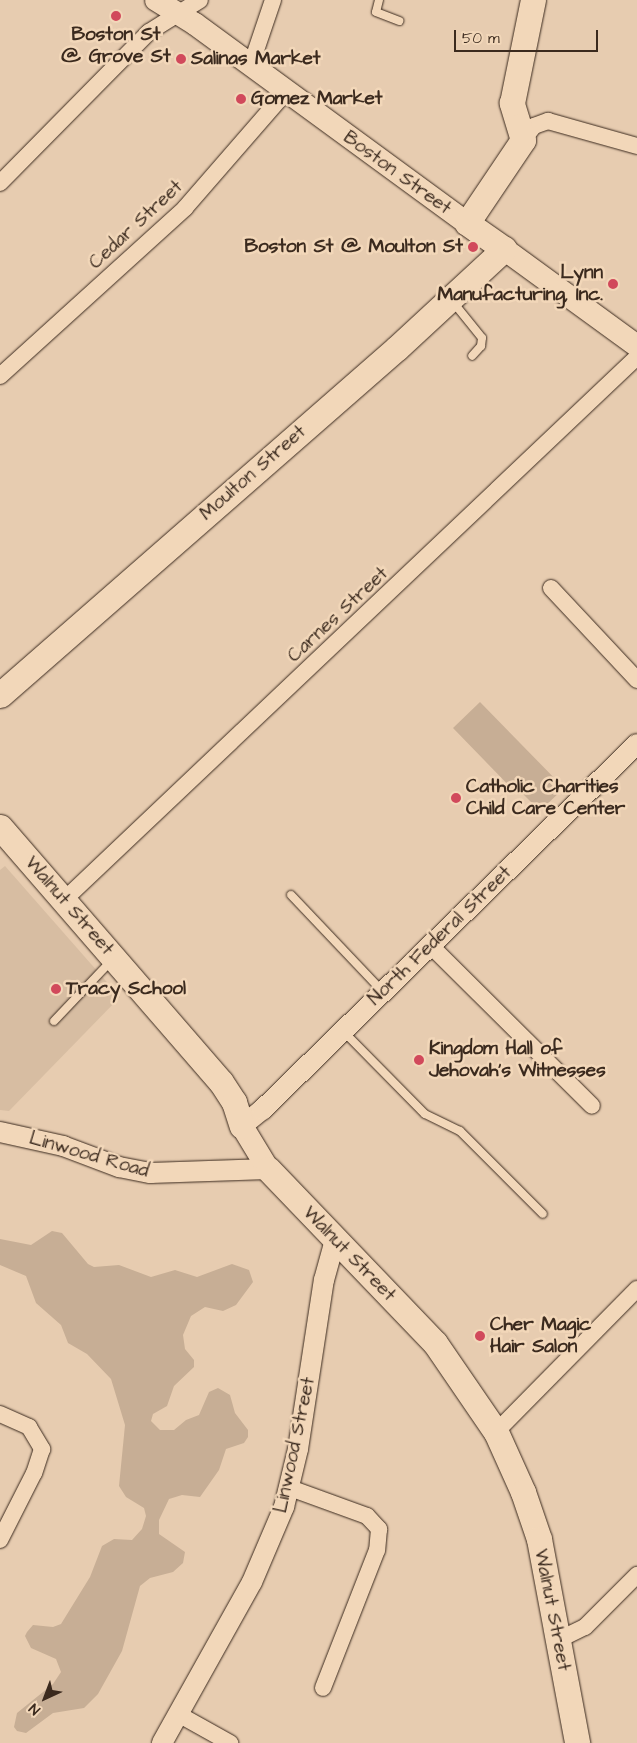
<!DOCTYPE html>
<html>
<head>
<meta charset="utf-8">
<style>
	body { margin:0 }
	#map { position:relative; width:637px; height:1743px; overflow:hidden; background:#e7ccb0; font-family:"Architects Daughter",sans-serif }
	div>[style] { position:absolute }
	.built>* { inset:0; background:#d7bda2 }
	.green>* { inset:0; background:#c7ae95 }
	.roads { filter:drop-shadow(0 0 1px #3b2a1e) drop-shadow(0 0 1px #3b2a1e) }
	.service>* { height:8px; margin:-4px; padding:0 4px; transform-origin:4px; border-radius:4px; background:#f2d7b9 }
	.minor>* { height:16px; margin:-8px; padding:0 8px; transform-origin:8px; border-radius:8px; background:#f2d7b9 }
	.tertiary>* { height:20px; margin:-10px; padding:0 10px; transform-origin:10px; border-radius:10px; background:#f2d7b9 }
	.secondary>* { height:22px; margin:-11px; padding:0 11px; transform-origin:11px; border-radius:11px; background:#f2d7b9 }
	.primary>* { height:25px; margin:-12.5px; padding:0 12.5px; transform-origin:12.5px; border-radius:12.5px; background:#f2d7b9 }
	.dots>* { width:14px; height:14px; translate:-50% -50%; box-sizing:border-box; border:2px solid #f2d7b9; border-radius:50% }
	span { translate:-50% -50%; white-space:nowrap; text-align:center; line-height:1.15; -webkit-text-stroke:5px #f2d7b9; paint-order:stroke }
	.poi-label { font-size:19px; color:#3b2a1e; font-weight:700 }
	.left { translate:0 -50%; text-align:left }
	.right { translate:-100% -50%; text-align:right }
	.street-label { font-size:19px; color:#3b2a1e }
	.north { position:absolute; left:20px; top:1673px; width:50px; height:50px; -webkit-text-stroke:4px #f2d7b9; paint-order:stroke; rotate:223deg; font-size:14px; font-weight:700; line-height:20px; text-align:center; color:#3b2a1e }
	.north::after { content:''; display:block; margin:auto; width:18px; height:22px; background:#3b2a1e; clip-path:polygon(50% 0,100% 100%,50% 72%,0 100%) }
	.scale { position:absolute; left:454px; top:30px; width:144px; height:22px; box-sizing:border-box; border:2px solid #3b2a1e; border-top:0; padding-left:6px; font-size:15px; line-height:18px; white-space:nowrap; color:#3b2a1e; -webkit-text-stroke:4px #f2d7b9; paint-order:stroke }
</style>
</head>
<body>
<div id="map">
	<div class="built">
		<i style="clip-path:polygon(5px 866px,120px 997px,9px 1111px,0 1110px,0 870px)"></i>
	</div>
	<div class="green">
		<i style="clip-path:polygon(480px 702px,564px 788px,540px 811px,521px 792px,518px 795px,453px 728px)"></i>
		<i style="clip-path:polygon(52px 1231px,62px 1233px,88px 1264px,94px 1267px,119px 1265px,151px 1277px,175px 1270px,197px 1277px,232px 1264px,249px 1270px,253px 1282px,236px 1305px,223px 1311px,205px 1307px,191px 1316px,183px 1335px,185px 1349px,194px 1360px,194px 1367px,174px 1386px,167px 1406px,153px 1414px,151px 1421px,160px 1430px,174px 1430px,186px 1420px,199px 1415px,209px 1392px,218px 1388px,230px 1395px,235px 1413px,248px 1430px,248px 1437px,244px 1443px,226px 1449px,219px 1470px,200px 1497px,182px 1495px,169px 1499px,159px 1520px,159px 1534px,185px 1552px,183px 1563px,173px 1572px,150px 1578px,140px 1586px,122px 1651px,98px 1694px,84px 1708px,53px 1713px,26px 1733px,17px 1731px,14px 1727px,17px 1713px,53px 1684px,61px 1672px,56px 1659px,31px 1648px,25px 1636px,27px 1632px,33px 1625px,53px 1627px,61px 1624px,90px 1577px,102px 1546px,114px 1539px,132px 1540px,142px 1529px,146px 1516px,144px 1508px,126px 1497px,119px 1486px,125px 1425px,111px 1379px,87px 1354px,68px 1343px,61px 1325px,36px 1303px,26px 1276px,0 1265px,0 1239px,31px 1245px)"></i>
	</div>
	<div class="roads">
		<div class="service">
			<i style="left:379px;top:0;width:12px;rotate:104deg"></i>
			<i style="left:376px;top:12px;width:25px;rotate:21deg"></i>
			<i style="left:453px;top:302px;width:46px;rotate:51.1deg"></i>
			<i style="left:482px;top:338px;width:8px;rotate:97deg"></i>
			<i style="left:481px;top:346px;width:13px;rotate:132deg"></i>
			<i style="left:291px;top:895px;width:134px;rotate:46.5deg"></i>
			<i style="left:54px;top:1021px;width:83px;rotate:-46.5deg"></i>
			<i style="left:344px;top:1032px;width:115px;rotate:45.4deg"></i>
			<i style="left:425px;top:1114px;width:39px;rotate:26deg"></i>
			<i style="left:460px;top:1131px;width:117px;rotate:45deg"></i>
		</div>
		<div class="minor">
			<i style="left:251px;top:65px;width:69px;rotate:-71.3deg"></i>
			<i style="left:523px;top:140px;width:18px;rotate:-52deg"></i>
			<i style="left:534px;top:126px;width:15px;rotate:-20deg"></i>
			<i style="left:548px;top:121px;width:92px;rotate:15.7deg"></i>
			<i style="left:0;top:183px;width:212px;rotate:-45.4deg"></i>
			<i style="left:149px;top:32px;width:60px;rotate:-32.1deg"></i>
			<i style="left:0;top:376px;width:250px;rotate:-42.2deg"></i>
			<i style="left:185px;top:208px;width:154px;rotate:-49deg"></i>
			<i style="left:551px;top:588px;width:126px;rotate:46.9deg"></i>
			<i style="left:64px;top:900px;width:789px;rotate:-43.46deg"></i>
			<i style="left:430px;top:945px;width:228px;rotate:44.8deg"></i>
			<i style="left:0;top:1414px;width:32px;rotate:24deg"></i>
			<i style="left:29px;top:1427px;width:26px;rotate:59deg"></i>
			<i style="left:42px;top:1449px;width:25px;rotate:108deg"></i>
			<i style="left:34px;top:1473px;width:75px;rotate:116.9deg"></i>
			<i style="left:496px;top:1432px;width:201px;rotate:-45.4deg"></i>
			<i style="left:290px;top:1488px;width:82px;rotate:20deg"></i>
			<i style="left:367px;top:1516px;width:18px;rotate:47deg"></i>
			<i style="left:379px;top:1529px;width:21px;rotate:95deg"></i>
			<i style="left:377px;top:1550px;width:148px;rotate:111.4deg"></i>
			<i style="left:558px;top:1640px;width:30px;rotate:-26deg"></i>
			<i style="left:585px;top:1627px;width:74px;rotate:-45deg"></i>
			<i style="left:178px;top:1714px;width:60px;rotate:29.1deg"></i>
		</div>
		<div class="tertiary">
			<i style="left:242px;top:1126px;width:26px;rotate:-39deg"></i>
			<i style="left:262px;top:1110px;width:524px;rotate:-44.3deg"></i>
			<i style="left:0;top:1132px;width:65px;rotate:12.5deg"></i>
			<i style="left:63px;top:1146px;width:60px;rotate:20.6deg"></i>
			<i style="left:119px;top:1167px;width:32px;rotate:11deg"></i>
			<i style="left:150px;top:1173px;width:118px;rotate:-1.9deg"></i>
			<i style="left:162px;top:1743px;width:184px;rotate:-60.8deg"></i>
			<i style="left:252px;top:1582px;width:82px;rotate:-66.9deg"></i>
			<i style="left:284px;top:1507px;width:60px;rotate:-76.4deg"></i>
			<i style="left:298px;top:1449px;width:171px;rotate:-81.3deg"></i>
			<i style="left:324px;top:1280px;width:41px;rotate:-74.6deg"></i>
		</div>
		<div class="secondary">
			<i style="left:156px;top:0;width:46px;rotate:31.6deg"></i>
			<i style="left:195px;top:24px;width:337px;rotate:36.2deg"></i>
			<i style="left:504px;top:249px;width:165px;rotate:36.1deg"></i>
			<i style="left:242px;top:1126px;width:50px;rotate:58.8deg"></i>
		</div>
		<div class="primary">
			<i style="left:0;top:695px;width:527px;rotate:-41.16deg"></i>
			<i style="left:397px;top:348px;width:146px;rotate:-42.8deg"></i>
			<i style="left:504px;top:249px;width:45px;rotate:-144.9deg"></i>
			<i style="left:467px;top:223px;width:100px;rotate:-56deg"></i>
			<i style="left:523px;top:140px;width:39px;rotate:-107deg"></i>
			<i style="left:512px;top:103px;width:105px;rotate:-78.5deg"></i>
			<i style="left:0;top:827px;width:337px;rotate:49.1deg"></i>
			<i style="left:221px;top:1082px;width:24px;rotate:57deg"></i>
			<i style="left:234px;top:1102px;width:25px;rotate:72deg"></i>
			<i style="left:268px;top:1169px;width:241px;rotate:46.2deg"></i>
			<i style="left:435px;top:1343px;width:108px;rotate:55.6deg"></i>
			<i style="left:496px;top:1432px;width:66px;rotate:65.8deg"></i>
			<i style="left:523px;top:1492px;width:50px;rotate:71.2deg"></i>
			<i style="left:539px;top:1539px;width:208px;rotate:79.4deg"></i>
		</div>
	</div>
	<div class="dots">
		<i style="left:116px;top:16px;background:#d1495b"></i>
		<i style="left:181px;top:59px;background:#d1495b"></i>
		<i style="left:241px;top:99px;background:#d1495b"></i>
		<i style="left:473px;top:247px;background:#d1495b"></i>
		<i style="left:613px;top:284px;background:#d1495b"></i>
		<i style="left:456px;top:798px;background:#d1495b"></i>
		<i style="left:56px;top:989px;background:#d1495b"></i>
		<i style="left:419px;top:1060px;background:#d1495b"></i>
		<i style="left:480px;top:1336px;background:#d1495b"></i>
	</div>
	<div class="poi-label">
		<span style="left:116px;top:46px">Boston St<br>@ Grove St</span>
		<span class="left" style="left:191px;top:59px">Salinas Market</span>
		<span class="left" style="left:251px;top:99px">Gomez Market</span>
		<span class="right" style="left:463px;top:247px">Boston St @ Moulton St</span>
		<span class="right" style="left:603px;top:284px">Lynn<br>Manufacturing, Inc.</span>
		<span class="left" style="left:466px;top:798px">Catholic Charities<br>Child Care Center</span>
		<span class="left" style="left:66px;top:989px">Tracy School</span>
		<span class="left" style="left:429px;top:1060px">Kingdom Hall of<br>Jehovah's Witnesses</span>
		<span class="left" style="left:490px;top:1336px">Cher Magic<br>Hair Salon</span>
	</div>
	<div class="street-label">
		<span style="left:397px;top:173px;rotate:36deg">Boston Street</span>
		<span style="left:136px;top:225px;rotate:-43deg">Cedar Street</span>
		<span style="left:253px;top:473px;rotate:-41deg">Moulton Street</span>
		<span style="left:338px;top:615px;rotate:-43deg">Carnes Street</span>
		<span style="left:69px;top:906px;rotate:49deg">Walnut Street</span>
		<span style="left:440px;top:936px;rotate:-44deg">North Federal Street</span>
		<span style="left:89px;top:1155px;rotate:16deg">Linwood Road</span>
		<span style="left:349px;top:1254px;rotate:46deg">Walnut Street</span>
		<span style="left:295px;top:1445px;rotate:-78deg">Linwood Street</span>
		<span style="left:552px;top:1610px;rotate:79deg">Walnut Street</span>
	</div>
	<div class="north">N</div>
	<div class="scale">50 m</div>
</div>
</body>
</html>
